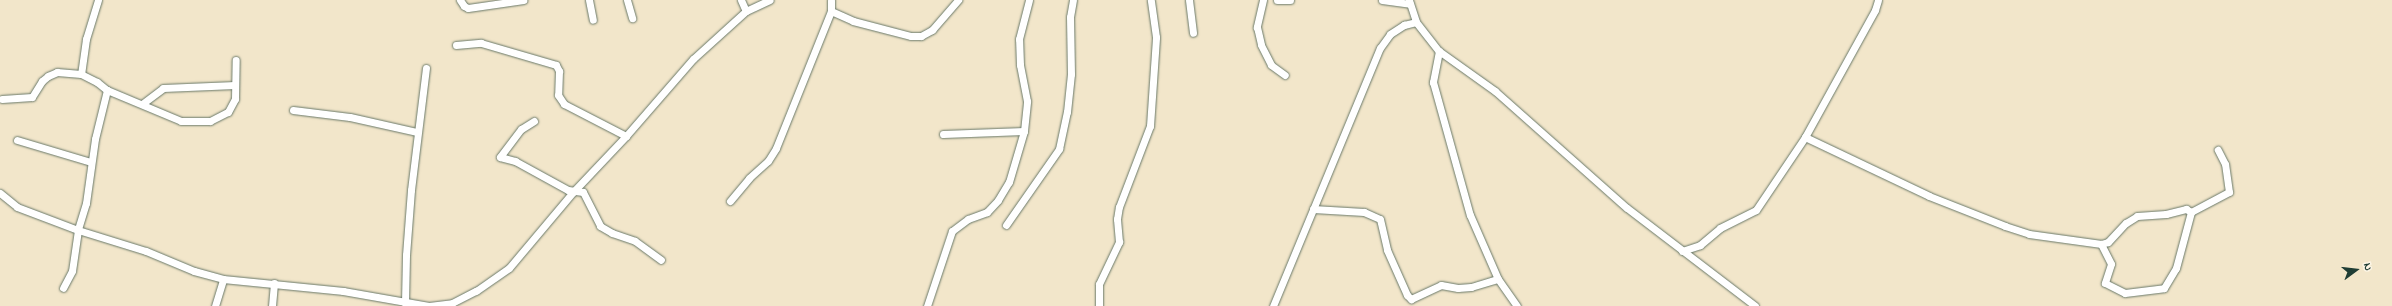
<!DOCTYPE html>
<html>
<head>
<meta charset="utf-8">
<style>
	body { margin:0 }
	#map { position:relative; width:2392px; height:306px; overflow:hidden; background:#f2e6ca; font-family:"Indie Flower",sans-serif }
	div>[style] { position:absolute }
	.roads { filter:drop-shadow(0 0 1px #697868) drop-shadow(0 0 1px #697868) }
	.minor>* { height:7px; margin:-3.5px; padding:0 3.5px; transform-origin:3.5px; border-radius:3.5px; background:#fff }
	span { translate:-50% -50%; white-space:nowrap; text-align:center; line-height:1.15; -webkit-text-stroke:3px #fcf5e5; paint-order:stroke }
	.north { position:absolute; left:2336px; top:250px; width:40px; height:40px; -webkit-text-stroke:3px #fcf5e5; paint-order:stroke; rotate:75deg; font-size:11px; font-weight:700; line-height:16px; text-align:center; color:#1f3d34 }
	.north::after { content:''; display:block; margin:auto; width:14px; height:18px; background:#1f3d34; clip-path:polygon(50% 0,100% 100%,50% 72%,0 100%) }
</style>
</head>
<body>
<div id="map">
	<div class="roads">
		<div class="minor">
			<i style="left:98px;top:0;width:41px;rotate:107.1deg"></i>
			<i style="left:86px;top:39px;width:35px;rotate:98deg"></i>
			<i style="left:81px;top:74px;width:18px;rotate:27deg"></i>
			<i style="left:97px;top:82px;width:13px;rotate:39deg"></i>
			<i style="left:107px;top:90px;width:50px;rotate:103.8deg"></i>
			<i style="left:95px;top:139px;width:65px;rotate:98deg"></i>
			<i style="left:86px;top:203px;width:28px;rotate:107deg"></i>
			<i style="left:78px;top:230px;width:71px;rotate:17.2deg"></i>
			<i style="left:146px;top:251px;width:52px;rotate:22.6deg"></i>
			<i style="left:194px;top:271px;width:30px;rotate:15deg"></i>
			<i style="left:223px;top:279px;width:121px;rotate:5.7deg"></i>
			<i style="left:343px;top:291px;width:87px;rotate:9.9deg"></i>
			<i style="left:460px;top:0;width:7px;rotate:56deg"></i>
			<i style="left:464px;top:6px;width:4px;rotate:27deg"></i>
			<i style="left:468px;top:8px;width:56px;rotate:-8.3deg"></i>
			<i style="left:589px;top:0;width:20px;rotate:79deg"></i>
			<i style="left:627px;top:0;width:19px;rotate:74deg"></i>
			<i style="left:741px;top:0;width:12px;rotate:66deg"></i>
			<i style="left:831px;top:0;width:11px;rotate:90deg"></i>
			<i style="left:831px;top:11px;width:24px;rotate:24deg"></i>
			<i style="left:853px;top:21px;width:60px;rotate:14.5deg"></i>
			<i style="left:911px;top:36px;width:10px"></i>
			<i style="left:921px;top:36px;width:13px;rotate:-29deg"></i>
			<i style="left:932px;top:30px;width:40px;rotate:-49deg"></i>
			<i style="left:1189px;top:0;width:33px;rotate:83deg"></i>
			<i style="left:1263px;top:0;width:28px;rotate:103deg"></i>
			<i style="left:1257px;top:27px;width:18px;rotate:77deg"></i>
			<i style="left:1261px;top:45px;width:22px;rotate:63deg"></i>
			<i style="left:1271px;top:65px;width:17px;rotate:36deg"></i>
			<i style="left:1277px;top:0;width:13px"></i>
			<i style="left:1382px;top:0;width:28px;rotate:8deg"></i>
			<i style="left:1409px;top:0;width:23px;rotate:72deg"></i>
			<i style="left:1416px;top:22px;width:37px;rotate:52deg"></i>
			<i style="left:1439px;top:51px;width:69px;rotate:35.5deg"></i>
			<i style="left:1495px;top:91px;width:176px;rotate:41.6deg"></i>
			<i style="left:1627px;top:208px;width:161px;rotate:37.4deg"></i>
			<i style="left:456px;top:45px;width:25px;rotate:-5deg"></i>
			<i style="left:481px;top:43px;width:78px;rotate:16.3deg"></i>
			<i style="left:556px;top:65px;width:7px;rotate:63deg"></i>
			<i style="left:559px;top:71px;width:24px;rotate:92deg"></i>
			<i style="left:558px;top:95px;width:11px;rotate:56deg"></i>
			<i style="left:564px;top:104px;width:70px;rotate:27.3deg"></i>
			<i style="left:1439px;top:51px;width:32px;rotate:101deg"></i>
			<i style="left:1433px;top:82px;width:138px;rotate:74.5deg"></i>
			<i style="left:1470px;top:215px;width:70px;rotate:66.4deg"></i>
			<i style="left:1498px;top:279px;width:33px;rotate:55deg"></i>
			<i style="left:107px;top:90px;width:80px;rotate:22.7deg"></i>
			<i style="left:181px;top:121px;width:29px"></i>
			<i style="left:210px;top:121px;width:20px;rotate:-27deg"></i>
			<i style="left:228px;top:112px;width:15px;rotate:-62deg"></i>
			<i style="left:235px;top:99px;width:39px;rotate:-89deg"></i>
			<i style="left:2px;top:99px;width:30px;rotate:-4deg"></i>
			<i style="left:32px;top:97px;width:19px;rotate:-58deg"></i>
			<i style="left:42px;top:81px;width:8px;rotate:-40deg"></i>
			<i style="left:48px;top:76px;width:10px;rotate:-24deg"></i>
			<i style="left:57px;top:72px;width:24px;rotate:5deg"></i>
			<i style="left:142px;top:104px;width:26px;rotate:-37deg"></i>
			<i style="left:163px;top:88px;width:72px;rotate:-2.4deg"></i>
			<i style="left:293px;top:110px;width:57px;rotate:7deg"></i>
			<i style="left:350px;top:117px;width:69px;rotate:12.6deg"></i>
			<i style="left:534px;top:121px;width:15px;rotate:148deg"></i>
			<i style="left:521px;top:129px;width:35px;rotate:127deg"></i>
			<i style="left:500px;top:157px;width:16px;rotate:15deg"></i>
			<i style="left:515px;top:161px;width:60px;rotate:28.7deg"></i>
			<i style="left:568px;top:190px;width:15px;rotate:8deg"></i>
			<i style="left:583px;top:192px;width:38px;rotate:63deg"></i>
			<i style="left:600px;top:226px;width:14px;rotate:30deg"></i>
			<i style="left:612px;top:233px;width:24px;rotate:19deg"></i>
			<i style="left:635px;top:241px;width:32px;rotate:36deg"></i>
			<i style="left:943px;top:134px;width:81px;rotate:-2.1deg"></i>
			<i style="left:1805px;top:137px;width:137px;rotate:25.4deg"></i>
			<i style="left:1929px;top:196px;width:82px;rotate:21.5deg"></i>
			<i style="left:2005px;top:226px;width:25px;rotate:18deg"></i>
			<i style="left:2029px;top:234px;width:73px;rotate:7.9deg"></i>
			<i style="left:2101px;top:244px;width:22px;rotate:63deg"></i>
			<i style="left:2111px;top:264px;width:20px;rotate:108deg"></i>
			<i style="left:2105px;top:283px;width:22px;rotate:27deg"></i>
			<i style="left:2125px;top:293px;width:39px;rotate:-7deg"></i>
			<i style="left:2164px;top:288px;width:23px;rotate:-59deg"></i>
			<i style="left:2176px;top:268px;width:58px;rotate:-75deg"></i>
			<i style="left:2191px;top:212px;width:43px;rotate:-27.8deg"></i>
			<i style="left:2229px;top:192px;width:28px;rotate:-98deg"></i>
			<i style="left:2225px;top:164px;width:16px;rotate:-117deg"></i>
			<i style="left:17px;top:140px;width:77px;rotate:16.6deg"></i>
			<i style="left:0;top:193px;width:22px;rotate:39deg"></i>
			<i style="left:17px;top:207px;width:65px;rotate:20.7deg"></i>
			<i style="left:78px;top:230px;width:41px;rotate:98.3deg"></i>
			<i style="left:72px;top:271px;width:19px;rotate:118deg"></i>
			<i style="left:730px;top:201px;width:30px;rotate:-50deg"></i>
			<i style="left:749px;top:178px;width:25px;rotate:-42deg"></i>
			<i style="left:768px;top:161px;width:15px;rotate:-58deg"></i>
			<i style="left:776px;top:148px;width:148px;rotate:-68.1deg"></i>
			<i style="left:1313px;top:209px;width:51px;rotate:3.4deg"></i>
			<i style="left:1364px;top:212px;width:17px;rotate:24deg"></i>
			<i style="left:1380px;top:219px;width:32px;rotate:77deg"></i>
			<i style="left:1387px;top:250px;width:49px;rotate:66deg"></i>
			<i style="left:1407px;top:295px;width:6px;rotate:45deg"></i>
			<i style="left:1411px;top:299px;width:33px;rotate:-25deg"></i>
			<i style="left:1441px;top:285px;width:17px;rotate:10deg"></i>
			<i style="left:1458px;top:288px;width:13px;rotate:-4deg"></i>
			<i style="left:1471px;top:287px;width:28px;rotate:-17deg"></i>
			<i style="left:1006px;top:225px;width:93px;rotate:-55.1deg"></i>
			<i style="left:1059px;top:149px;width:38px;rotate:-78deg"></i>
			<i style="left:1067px;top:112px;width:38px;rotate:-84deg"></i>
			<i style="left:1071px;top:74px;width:57px;rotate:-91deg"></i>
			<i style="left:1070px;top:17px;width:17px;rotate:-80deg"></i>
			<i style="left:2101px;top:244px;width:7px;rotate:-16deg"></i>
			<i style="left:2108px;top:242px;width:26px;rotate:-47deg"></i>
			<i style="left:2126px;top:223px;width:13px;rotate:-32deg"></i>
			<i style="left:2137px;top:216px;width:29px;rotate:-4deg"></i>
			<i style="left:2166px;top:214px;width:21px;rotate:-14deg"></i>
			<i style="left:2186px;top:209px;width:6px;rotate:31deg"></i>
			<i style="left:1682px;top:251px;width:19px;rotate:-18deg"></i>
			<i style="left:1700px;top:245px;width:26px;rotate:-40deg"></i>
			<i style="left:1720px;top:228px;width:40px;rotate:-26.6deg"></i>
			<i style="left:1756px;top:210px;width:88px;rotate:-56.1deg"></i>
			<i style="left:1805px;top:137px;width:145px;rotate:-61.1deg"></i>
			<i style="left:1875px;top:10px;width:10px;rotate:-73deg"></i>
			<i style="left:405px;top:303px;width:48px;rotate:-88.8deg"></i>
			<i style="left:406px;top:255px;width:65px;rotate:-85.6deg"></i>
			<i style="left:411px;top:190px;width:123px;rotate:-83deg"></i>
			<i style="left:215px;top:306px;width:28px;rotate:-73deg"></i>
			<i style="left:272px;top:306px;width:23px;rotate:-85deg"></i>
			<i style="left:429px;top:306px;width:23px;rotate:-7deg"></i>
			<i style="left:452px;top:303px;width:27px;rotate:-27deg"></i>
			<i style="left:476px;top:291px;width:40px;rotate:-34.9deg"></i>
			<i style="left:509px;top:268px;width:99px;rotate:-49.9deg"></i>
			<i style="left:573px;top:192px;width:77px;rotate:-46.6deg"></i>
			<i style="left:626px;top:136px;width:102px;rotate:-49deg"></i>
			<i style="left:693px;top:59px;width:72px;rotate:-42.2deg"></i>
			<i style="left:746px;top:11px;width:26px;rotate:-25deg"></i>
			<i style="left:927px;top:306px;width:79px;rotate:-71.6deg"></i>
			<i style="left:952px;top:231px;width:20px;rotate:-37deg"></i>
			<i style="left:968px;top:219px;width:20px;rotate:-20deg"></i>
			<i style="left:987px;top:212px;width:16px;rotate:-47deg"></i>
			<i style="left:998px;top:200px;width:21px;rotate:-59deg"></i>
			<i style="left:1009px;top:182px;width:53px;rotate:-73.6deg"></i>
			<i style="left:1024px;top:131px;width:30px;rotate:-84deg"></i>
			<i style="left:1027px;top:101px;width:37px;rotate:-101deg"></i>
			<i style="left:1020px;top:65px;width:26px;rotate:-92deg"></i>
			<i style="left:1019px;top:39px;width:40px;rotate:-75.6deg"></i>
			<i style="left:1099px;top:306px;width:22px;rotate:-90deg"></i>
			<i style="left:1099px;top:284px;width:47px;rotate:-64.5deg"></i>
			<i style="left:1119px;top:242px;width:23px;rotate:-95deg"></i>
			<i style="left:1117px;top:219px;width:12px;rotate:-81deg"></i>
			<i style="left:1119px;top:207px;width:87px;rotate:-69.1deg"></i>
			<i style="left:1150px;top:126px;width:89px;rotate:-86.1deg"></i>
			<i style="left:1156px;top:37px;width:37px;rotate:-98deg"></i>
			<i style="left:1273px;top:306px;width:279px;rotate:-67.5deg"></i>
			<i style="left:1380px;top:48px;width:17px;rotate:-54deg"></i>
			<i style="left:1390px;top:34px;width:17px;rotate:-33deg"></i>
			<i style="left:1404px;top:25px;width:12px;rotate:-14deg"></i>
		</div>
	</div>
	<div class="north">N</div>
</div>
</body>
</html>
